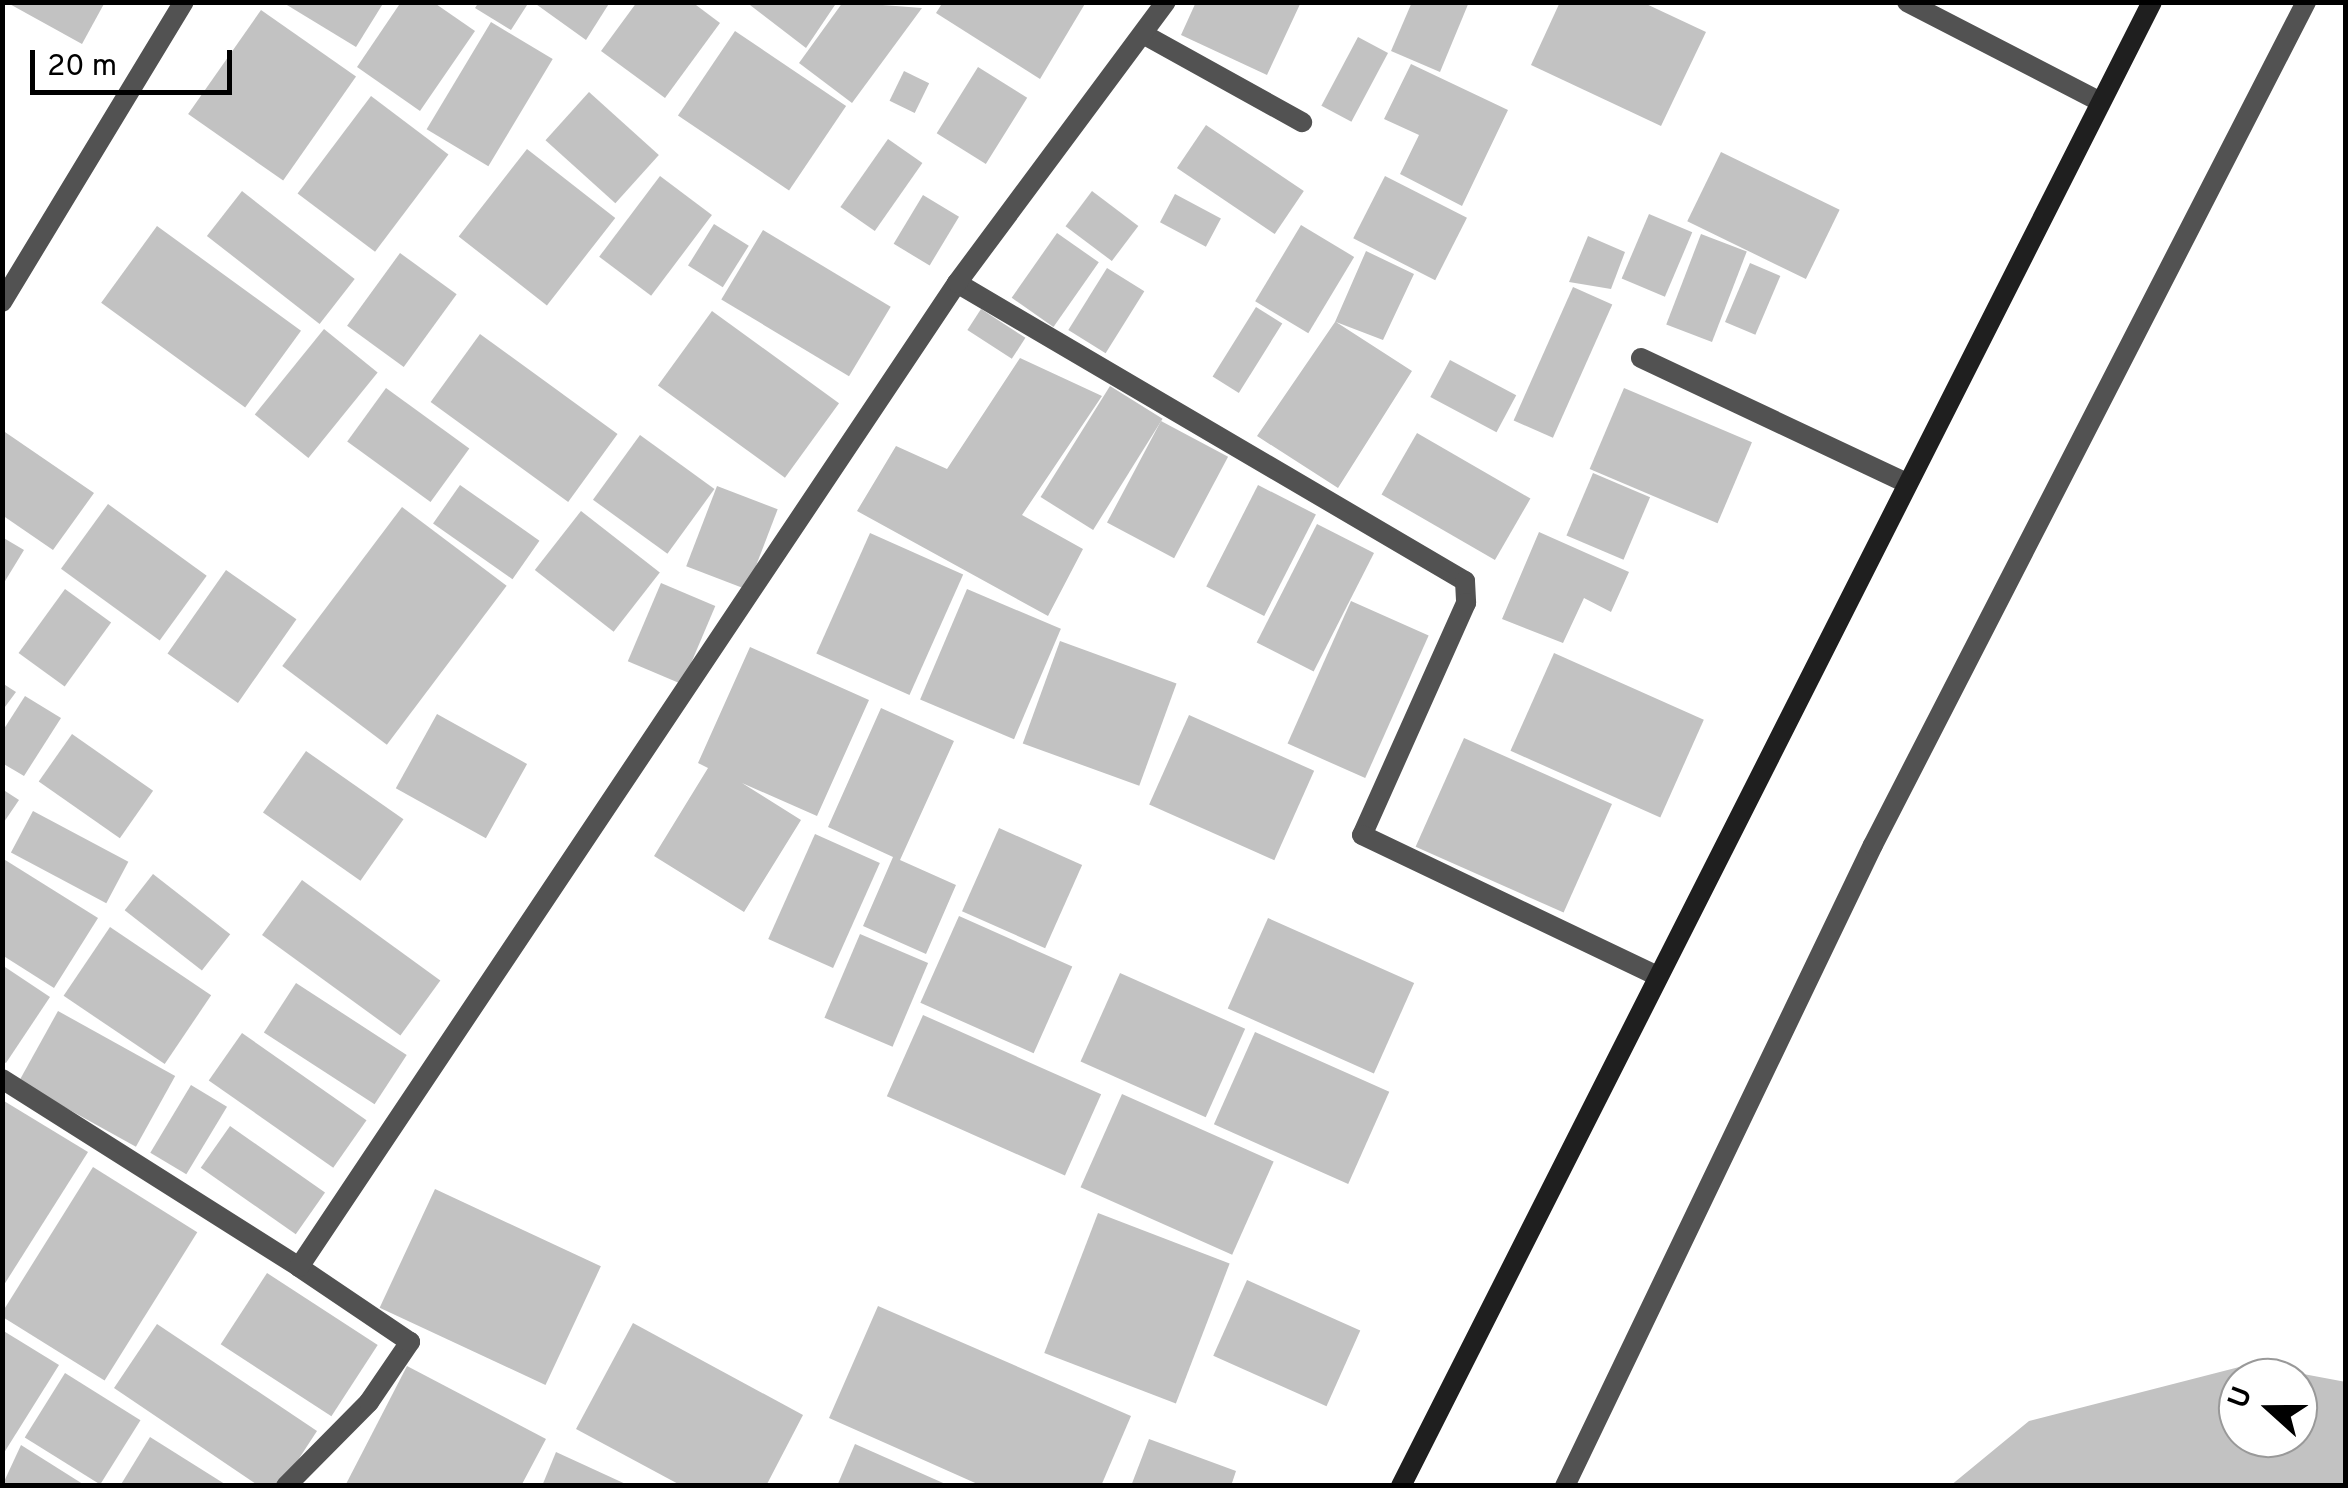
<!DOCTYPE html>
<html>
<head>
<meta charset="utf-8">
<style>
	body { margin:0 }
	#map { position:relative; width:2348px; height:1488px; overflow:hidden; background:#fff; font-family:Overpass,sans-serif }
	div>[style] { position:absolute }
	.building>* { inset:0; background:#c2c2c2; transform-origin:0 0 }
	.lane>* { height:20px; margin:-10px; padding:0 10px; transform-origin:10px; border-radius:10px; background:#525252 }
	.street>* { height:20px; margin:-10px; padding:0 10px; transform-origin:10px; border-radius:10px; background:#525252 }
	.secondary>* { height:20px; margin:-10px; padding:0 10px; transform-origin:10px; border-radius:10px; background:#1f1f1f }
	span { translate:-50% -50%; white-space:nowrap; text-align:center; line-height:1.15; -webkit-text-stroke:9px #fff; paint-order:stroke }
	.frame { position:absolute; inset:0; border:5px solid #000; pointer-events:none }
	.north { position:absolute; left:2218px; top:1358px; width:100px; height:100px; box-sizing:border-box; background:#fff; border:2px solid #999; border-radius:50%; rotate:291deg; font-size:28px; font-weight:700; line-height:40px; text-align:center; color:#000 }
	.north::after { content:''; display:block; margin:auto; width:35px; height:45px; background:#000; clip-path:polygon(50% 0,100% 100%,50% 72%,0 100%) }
	.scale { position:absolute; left:30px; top:50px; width:202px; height:45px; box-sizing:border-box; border:5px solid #000; border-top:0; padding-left:12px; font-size:30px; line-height:35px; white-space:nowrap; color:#000; -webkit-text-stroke:8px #fff; paint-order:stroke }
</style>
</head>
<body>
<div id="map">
	<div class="building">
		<i style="clip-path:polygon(6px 2px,105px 2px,82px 44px)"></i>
		<i style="clip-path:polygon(282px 2px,384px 2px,356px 47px)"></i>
		<i style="clip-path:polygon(401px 2px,433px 2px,475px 31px,420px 111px,357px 67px)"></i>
		<i style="clip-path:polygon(479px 2px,529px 2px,511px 30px,475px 8px)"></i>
		<i style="clip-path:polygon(533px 2px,610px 2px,586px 40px)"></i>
		<i style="clip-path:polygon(637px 2px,692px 2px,720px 23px,665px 98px,601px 51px)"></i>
		<i style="clip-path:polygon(746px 2px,837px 2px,806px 48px)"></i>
		<i style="clip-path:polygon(843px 2px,922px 8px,852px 103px,799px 63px)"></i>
		<i style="clip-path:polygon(943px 2px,1086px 2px,1040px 79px,936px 13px)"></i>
		<i style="clip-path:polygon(1196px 2px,1301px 2px,1267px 75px,1181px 35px)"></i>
		<i style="clip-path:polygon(1412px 2px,1469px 2px,1440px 72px,1391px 51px)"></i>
		<i style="clip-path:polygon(1560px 2px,1642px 2px,1706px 32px,1661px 126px,1531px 65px)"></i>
		<i style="left:261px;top:10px;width:116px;height:127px;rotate:35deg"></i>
		<i style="left:491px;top:22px;width:72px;height:125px;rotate:31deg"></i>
		<i style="left:735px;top:31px;width:134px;height:102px;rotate:34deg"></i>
		<i style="left:1358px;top:37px;width:34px;height:78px;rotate:28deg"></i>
		<i style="clip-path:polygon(1411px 64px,1508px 110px,1462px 206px,1400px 174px,1419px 135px,1384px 119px)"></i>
		<i style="left:978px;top:67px;width:58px;height:78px;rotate:32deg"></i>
		<i style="left:904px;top:71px;width:28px;height:33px;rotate:26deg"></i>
		<i style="left:589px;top:92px;width:94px;height:65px;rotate:42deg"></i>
		<i style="left:371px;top:96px;width:97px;height:122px;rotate:37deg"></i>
		<i style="left:1206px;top:125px;width:118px;height:52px;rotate:34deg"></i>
		<i style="left:888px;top:139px;width:42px;height:83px;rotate:35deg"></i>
		<i style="left:527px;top:149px;width:112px;height:111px;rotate:38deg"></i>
		<i style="left:1721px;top:152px;width:132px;height:77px;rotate:26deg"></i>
		<i style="left:660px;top:176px;width:65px;height:101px;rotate:37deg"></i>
		<i style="left:1385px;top:176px;width:92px;height:70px;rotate:27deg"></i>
		<i style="left:242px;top:191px;width:143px;height:57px;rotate:38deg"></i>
		<i style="left:1092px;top:191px;width:58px;height:44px;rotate:37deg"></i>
		<i style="left:1175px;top:194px;width:52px;height:32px;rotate:28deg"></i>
		<i style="left:923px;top:195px;width:42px;height:57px;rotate:31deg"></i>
		<i style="left:1649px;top:214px;width:47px;height:70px;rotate:23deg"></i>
		<i style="left:714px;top:224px;width:41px;height:49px;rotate:32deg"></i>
		<i style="left:1301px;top:225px;width:62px;height:89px;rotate:31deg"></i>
		<i style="left:157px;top:226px;width:178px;height:95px;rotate:36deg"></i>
		<i style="left:763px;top:230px;width:149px;height:81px;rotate:31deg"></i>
		<i style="left:1057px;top:233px;width:51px;height:79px;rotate:35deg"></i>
		<i style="left:1701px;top:234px;width:49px;height:97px;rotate:21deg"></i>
		<i style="clip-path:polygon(1588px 236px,1625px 252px,1611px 289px,1569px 282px)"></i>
		<i style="clip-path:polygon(1366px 251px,1414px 274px,1383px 340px,1336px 322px,1412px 371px,1338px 488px,1257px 436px,1335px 322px)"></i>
		<i style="left:400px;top:253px;width:70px;height:90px;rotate:36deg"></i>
		<i style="left:1750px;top:263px;width:33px;height:64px;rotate:23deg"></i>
		<i style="left:1107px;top:268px;width:44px;height:73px;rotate:32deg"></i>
		<i style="left:1573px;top:287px;width:43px;height:146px;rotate:24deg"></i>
		<i style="left:1256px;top:307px;width:31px;height:82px;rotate:32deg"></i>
		<i style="left:981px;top:309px;width:53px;height:25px;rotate:33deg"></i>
		<i style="left:712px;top:311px;width:157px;height:92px;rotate:36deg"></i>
		<i style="left:324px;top:329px;width:69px;height:110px;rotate:39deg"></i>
		<i style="left:480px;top:334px;width:170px;height:84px;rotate:36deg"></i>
		<i style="clip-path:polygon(1020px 358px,1102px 396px,1022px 515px,1083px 549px,1048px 616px,857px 511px,896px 446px,947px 469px)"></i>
		<i style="left:1450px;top:360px;width:75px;height:42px;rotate:28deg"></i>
		<i style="left:1110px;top:386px;width:62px;height:131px;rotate:32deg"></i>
		<i style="left:386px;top:388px;width:103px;height:66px;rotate:36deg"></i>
		<i style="left:1624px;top:388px;width:139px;height:88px;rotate:23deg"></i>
		<i style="left:1161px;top:421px;width:76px;height:115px;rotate:28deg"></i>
		<i style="clip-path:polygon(2px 430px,94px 493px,53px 550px,2px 515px)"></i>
		<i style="left:1417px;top:433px;width:131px;height:71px;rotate:30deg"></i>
		<i style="left:640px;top:435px;width:92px;height:80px;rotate:36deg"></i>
		<i style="left:1593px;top:473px;width:62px;height:68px;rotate:23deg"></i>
		<i style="left:460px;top:485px;width:97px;height:47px;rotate:35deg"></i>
		<i style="left:1258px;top:485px;width:65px;height:114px;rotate:27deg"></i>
		<i style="left:717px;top:486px;width:65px;height:86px;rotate:21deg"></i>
		<i style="left:108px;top:504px;width:122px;height:80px;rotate:36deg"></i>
		<i style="left:402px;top:507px;width:131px;height:199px;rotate:37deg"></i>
		<i style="left:581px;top:511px;width:100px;height:75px;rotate:38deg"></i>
		<i style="left:1317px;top:524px;width:64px;height:133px;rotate:27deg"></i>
		<i style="clip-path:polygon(1539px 532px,1629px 572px,1611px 612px,1584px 598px,1563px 643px,1502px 619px)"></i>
		<i style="left:870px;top:533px;width:102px;height:132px;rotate:24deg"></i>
		<i style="clip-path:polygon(2px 537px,24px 550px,2px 586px)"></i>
		<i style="left:226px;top:570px;width:86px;height:102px;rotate:35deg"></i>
		<i style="left:661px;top:583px;width:59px;height:85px;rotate:23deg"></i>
		<i style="left:65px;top:589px;width:57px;height:79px;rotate:36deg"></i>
		<i style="left:967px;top:589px;width:102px;height:120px;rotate:23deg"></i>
		<i style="left:1351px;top:601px;width:85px;height:156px;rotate:24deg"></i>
		<i style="left:1060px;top:641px;width:124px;height:109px;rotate:20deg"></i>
		<i style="clip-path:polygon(750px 647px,869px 700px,817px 816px,742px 783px,801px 820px,744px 912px,654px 856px,708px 768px,698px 763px)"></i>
		<i style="left:1554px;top:653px;width:164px;height:107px;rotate:24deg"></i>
		<i style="clip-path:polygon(2px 683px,16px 692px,2px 711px)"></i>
		<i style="clip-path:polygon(25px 696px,61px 718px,24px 776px,2px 763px,2px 732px)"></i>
		<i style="clip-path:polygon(881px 708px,954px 741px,900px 860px,956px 885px,926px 954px,863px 926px,893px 857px,828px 827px)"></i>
		<i style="left:437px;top:714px;width:103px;height:85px;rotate:29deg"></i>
		<i style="left:1189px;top:715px;width:137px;height:98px;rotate:24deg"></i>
		<i style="left:72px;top:734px;width:99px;height:58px;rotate:35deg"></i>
		<i style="left:1464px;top:738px;width:162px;height:119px;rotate:24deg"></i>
		<i style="left:306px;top:751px;width:119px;height:75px;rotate:35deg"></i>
		<i style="clip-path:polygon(2px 789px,19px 800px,2px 825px)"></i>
		<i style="left:33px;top:811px;width:108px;height:47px;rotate:28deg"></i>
		<i style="left:999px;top:828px;width:91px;height:91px;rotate:24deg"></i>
		<i style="left:815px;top:834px;width:71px;height:115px;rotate:24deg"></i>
		<i style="clip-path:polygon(2px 858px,98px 918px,54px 988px,2px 955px)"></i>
		<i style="left:153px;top:874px;width:98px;height:46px;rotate:38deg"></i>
		<i style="left:302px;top:880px;width:171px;height:68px;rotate:36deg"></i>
		<i style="left:959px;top:916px;width:124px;height:95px;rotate:24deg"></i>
		<i style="left:1268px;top:918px;width:160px;height:99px;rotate:24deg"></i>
		<i style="left:110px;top:927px;width:122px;height:83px;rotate:34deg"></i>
		<i style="left:860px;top:934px;width:74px;height:91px;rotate:23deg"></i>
		<i style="clip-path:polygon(2px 965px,50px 997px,6px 1063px,2px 1061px)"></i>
		<i style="left:1120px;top:973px;width:137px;height:97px;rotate:24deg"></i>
		<i style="left:296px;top:983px;width:132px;height:59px;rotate:33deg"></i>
		<i style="left:58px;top:1011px;width:134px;height:81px;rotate:29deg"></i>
		<i style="left:923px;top:1015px;width:195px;height:89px;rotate:24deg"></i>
		<i style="left:1255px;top:1032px;width:147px;height:101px;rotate:24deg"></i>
		<i style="left:242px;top:1033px;width:152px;height:58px;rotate:35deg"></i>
		<i style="left:191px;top:1085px;width:42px;height:79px;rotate:31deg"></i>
		<i style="left:1122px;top:1094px;width:166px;height:102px;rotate:24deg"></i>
		<i style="clip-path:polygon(4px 1101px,88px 1152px,2px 1288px,2px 1102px)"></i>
		<i style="left:230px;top:1126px;width:116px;height:51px;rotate:35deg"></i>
		<i style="left:93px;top:1167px;width:123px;height:175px;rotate:32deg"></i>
		<i style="left:435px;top:1189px;width:183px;height:131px;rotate:25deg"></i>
		<i style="left:1098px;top:1213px;width:141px;height:150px;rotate:21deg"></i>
		<i style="left:267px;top:1273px;width:132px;height:85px;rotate:33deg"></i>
		<i style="left:1247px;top:1280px;width:124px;height:83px;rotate:24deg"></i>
		<i style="clip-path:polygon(878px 1306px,1131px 1416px,1101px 1486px,982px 1486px,829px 1418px)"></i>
		<i style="clip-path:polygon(633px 1323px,803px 1415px,766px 1486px,682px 1486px,576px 1429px)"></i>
		<i style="clip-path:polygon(157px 1324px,317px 1431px,281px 1486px,259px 1486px,114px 1388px)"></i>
		<i style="clip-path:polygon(2px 1330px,59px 1365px,2px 1456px)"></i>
		<i style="clip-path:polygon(evenodd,2251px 1364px,2346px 1382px,2346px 1486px,1950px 1486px,2029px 1421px,2251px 1364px,2238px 1378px,2298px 1378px,2298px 1438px,2238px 1438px,2238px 1378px)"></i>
		<i style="clip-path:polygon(407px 1366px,546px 1439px,521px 1486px,345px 1486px)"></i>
		<i style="left:65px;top:1373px;width:89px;height:76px;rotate:32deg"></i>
		<i style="clip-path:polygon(150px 1437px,228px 1486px,120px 1486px)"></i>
		<i style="clip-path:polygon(1149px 1439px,1236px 1471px,1231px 1486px,1131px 1486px)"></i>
		<i style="clip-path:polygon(855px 1444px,950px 1486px,837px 1486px)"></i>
		<i style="clip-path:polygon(21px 1445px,86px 1486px,2px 1486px)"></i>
		<i style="clip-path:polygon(556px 1452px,630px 1486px,542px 1486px)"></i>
	</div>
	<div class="lane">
		<i style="left:1565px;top:1486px;width:711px;rotate:-64.34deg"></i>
		<i style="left:1873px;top:845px;width:948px;rotate:-62.81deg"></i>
	</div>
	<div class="street">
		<i style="left:1907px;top:2px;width:216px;rotate:27.3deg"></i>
		<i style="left:1143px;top:34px;width:182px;rotate:29deg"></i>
		<i style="left:957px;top:283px;width:589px;rotate:30.4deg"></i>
		<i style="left:1465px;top:581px;width:22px;rotate:87deg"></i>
		<i style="left:1466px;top:603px;width:254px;rotate:114.1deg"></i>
		<i style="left:1362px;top:835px;width:328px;rotate:25.5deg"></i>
		<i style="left:2px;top:302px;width:351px;rotate:-58.8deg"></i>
		<i style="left:1641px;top:358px;width:292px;rotate:25.2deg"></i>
		<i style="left:2px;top:1079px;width:352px;rotate:32.3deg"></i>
		<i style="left:286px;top:1486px;width:118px;rotate:-45.3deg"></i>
		<i style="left:369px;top:1402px;width:73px;rotate:-55.7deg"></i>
		<i style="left:410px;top:1342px;width:134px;rotate:-146deg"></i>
		<i style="left:299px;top:1267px;width:1184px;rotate:-56.23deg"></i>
		<i style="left:957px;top:283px;width:350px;rotate:-53.4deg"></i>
	</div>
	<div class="secondary">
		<i style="left:1401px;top:1486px;width:1663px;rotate:-63.16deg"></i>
	</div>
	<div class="frame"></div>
	<div class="north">U</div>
	<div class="scale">20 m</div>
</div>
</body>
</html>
